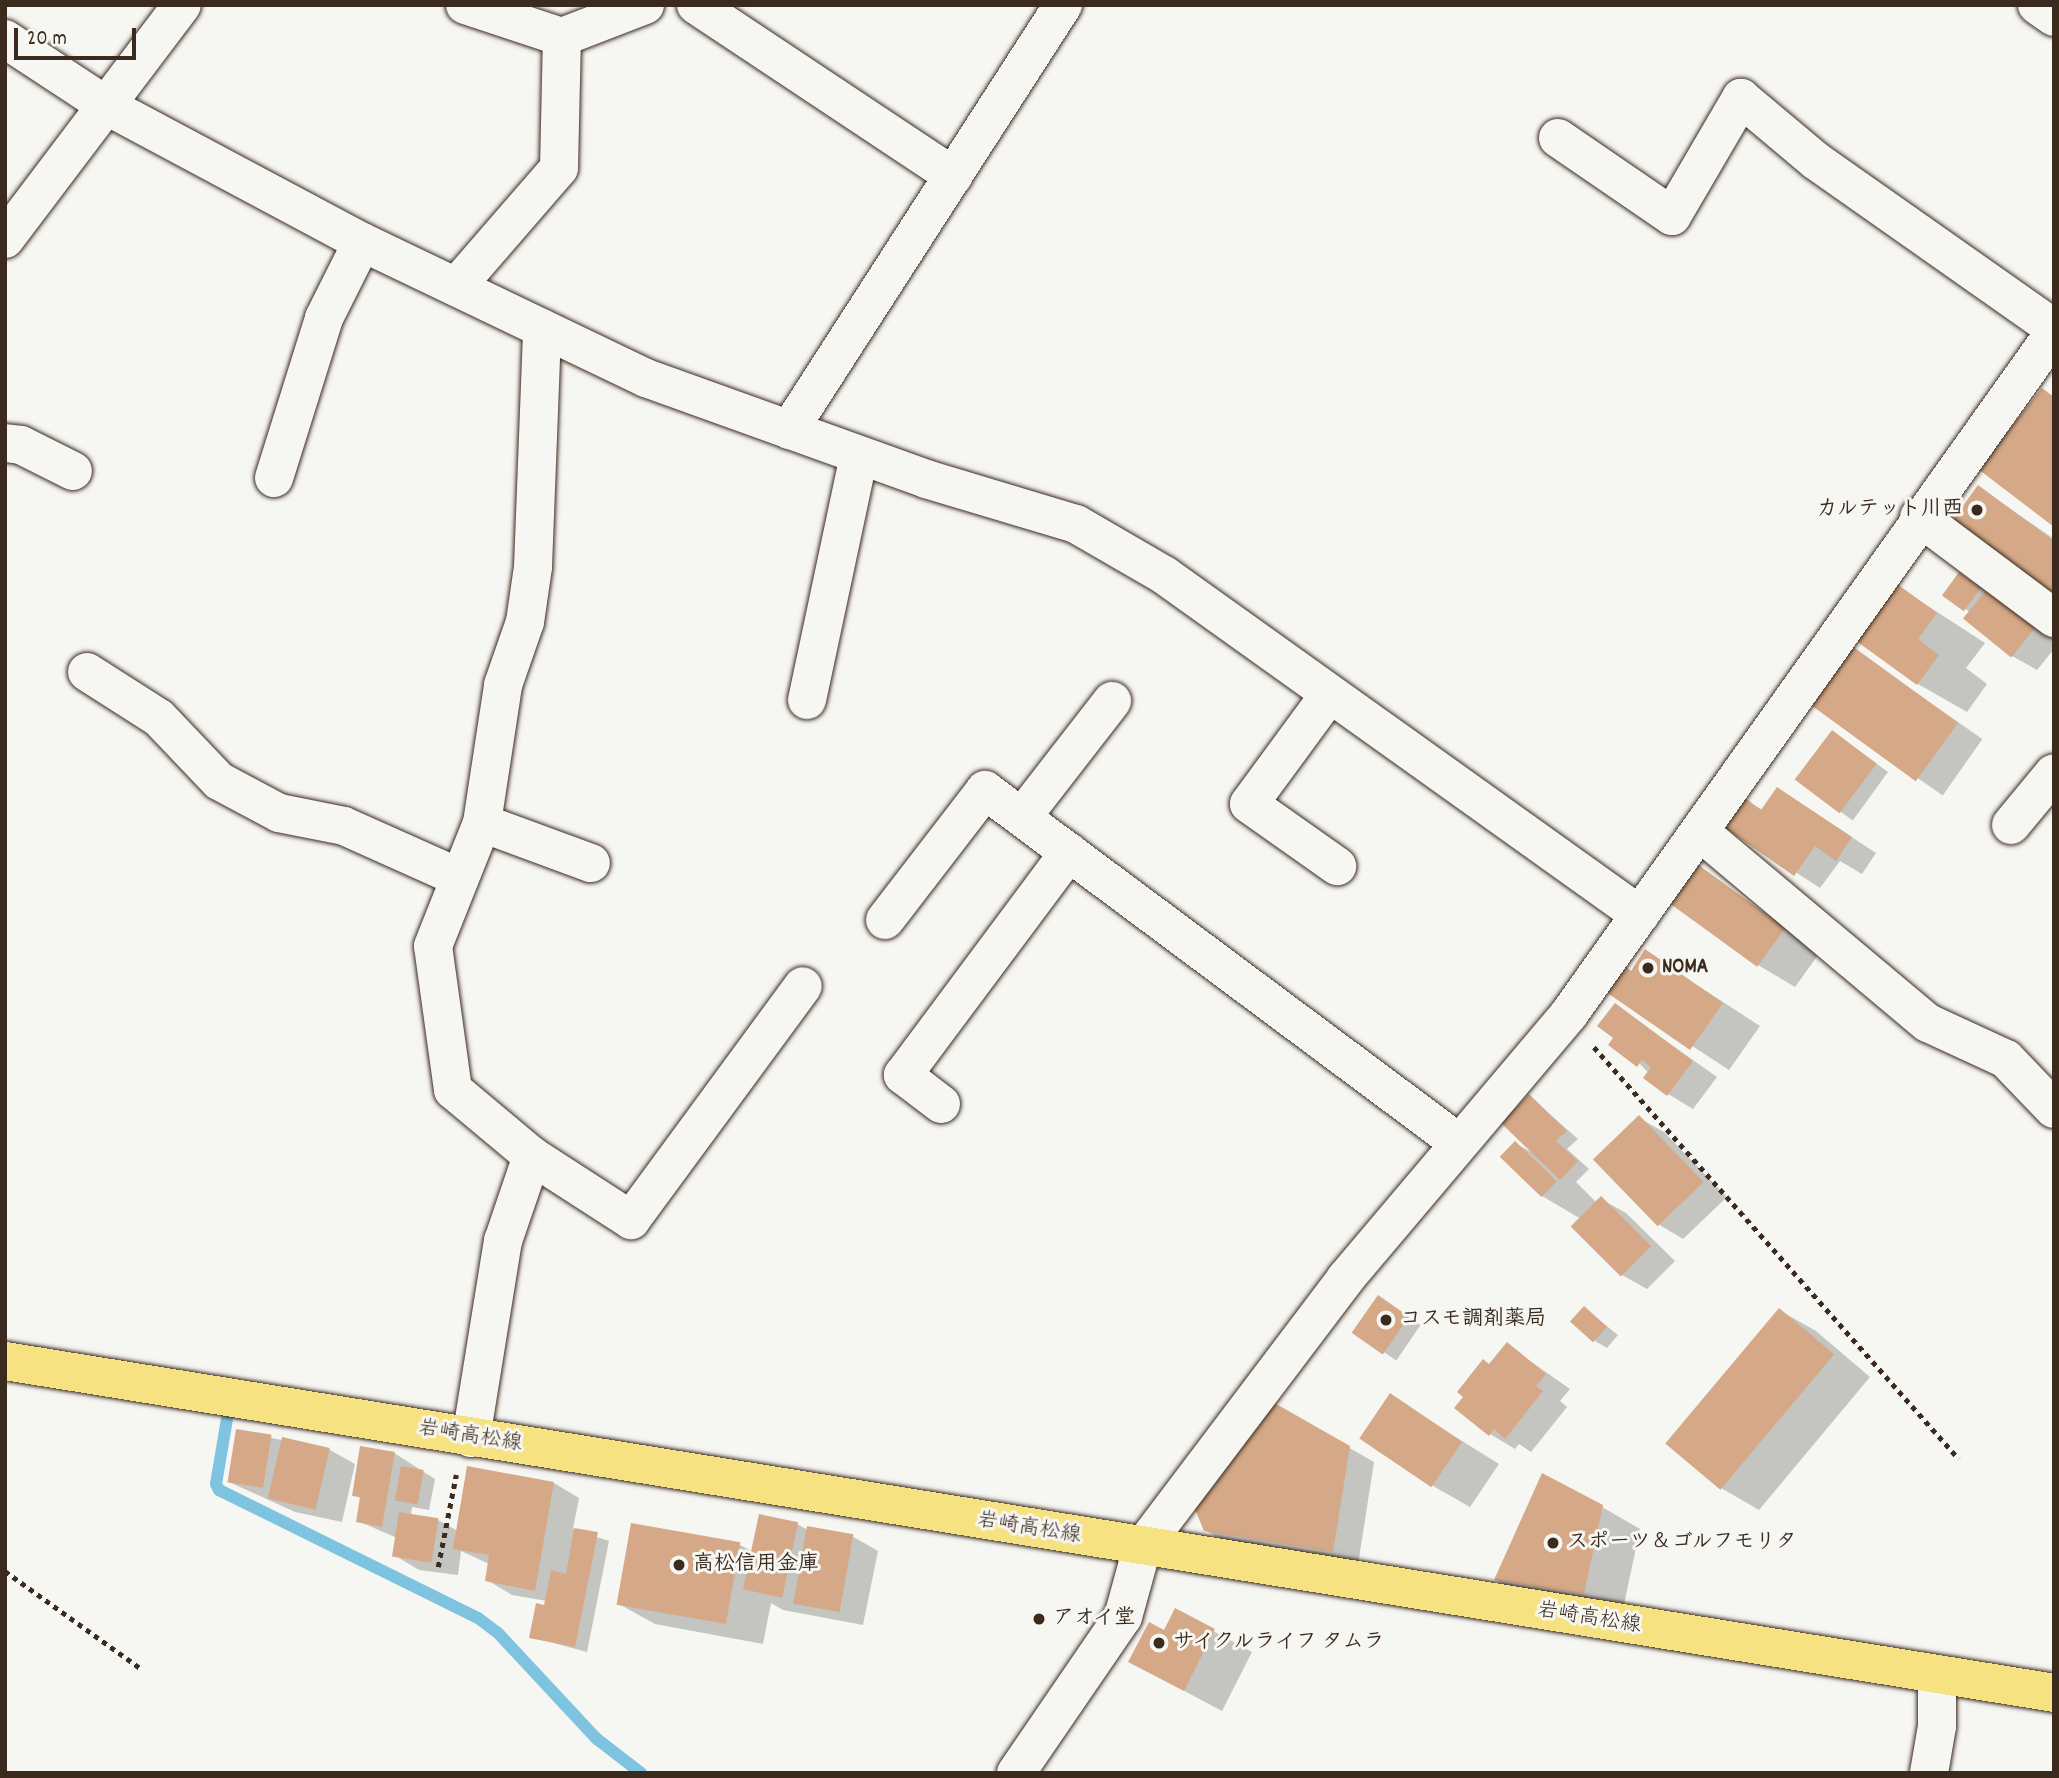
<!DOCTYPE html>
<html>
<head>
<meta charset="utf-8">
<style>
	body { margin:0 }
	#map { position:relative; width:2059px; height:1778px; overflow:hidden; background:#f6f6f2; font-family:Dekko,"Klee One",sans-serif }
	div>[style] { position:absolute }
	.shadow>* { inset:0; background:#0003; transform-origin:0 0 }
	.stream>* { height:12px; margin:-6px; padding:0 6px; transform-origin:6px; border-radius:6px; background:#7ec3df }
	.building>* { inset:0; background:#d5a987; transform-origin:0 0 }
	.path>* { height:4.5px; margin-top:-2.25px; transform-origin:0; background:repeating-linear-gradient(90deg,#3b2a1e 0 5px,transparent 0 10px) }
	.roads { filter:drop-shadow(0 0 2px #3b2a1e) drop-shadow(0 0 2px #3b2a1e) }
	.minor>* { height:38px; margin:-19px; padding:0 19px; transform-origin:19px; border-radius:19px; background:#f6f6f2 }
	.major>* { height:38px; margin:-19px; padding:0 19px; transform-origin:19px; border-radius:19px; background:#f7e281 }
	.dots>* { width:19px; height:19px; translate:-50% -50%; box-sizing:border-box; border:4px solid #f6f6f2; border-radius:50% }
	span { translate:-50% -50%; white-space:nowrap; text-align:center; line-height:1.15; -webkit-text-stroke:6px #f6f6f2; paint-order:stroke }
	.poi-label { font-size:21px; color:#3b2a1e; font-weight:700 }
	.right { translate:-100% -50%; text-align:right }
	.left { translate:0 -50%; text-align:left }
	.street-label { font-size:21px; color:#3b2a1e }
	.frame { position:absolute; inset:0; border:7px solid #3b2a1e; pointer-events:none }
	.scale { position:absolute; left:14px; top:28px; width:122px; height:32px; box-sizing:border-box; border:4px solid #3b2a1e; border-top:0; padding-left:9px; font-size:21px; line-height:24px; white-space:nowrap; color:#3b2a1e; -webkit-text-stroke:5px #f6f6f2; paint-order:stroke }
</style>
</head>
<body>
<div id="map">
	<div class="shadow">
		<i style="clip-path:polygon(1979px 487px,2054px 539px,2054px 595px)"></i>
		<i style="clip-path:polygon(1972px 581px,2054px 633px,2054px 649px,2037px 670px,2012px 656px,1971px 613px,1945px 594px)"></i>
		<i style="clip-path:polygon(1894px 584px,1985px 643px,1966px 668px,1987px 684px,1967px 712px,1918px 684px)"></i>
		<i style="left:1848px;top:645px;width:164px;height:69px;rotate:35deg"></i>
		<i style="left:1833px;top:732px;width:68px;height:60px;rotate:36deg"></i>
		<i style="clip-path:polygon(1778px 789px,1876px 853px,1862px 874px,1840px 861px,1820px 888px,1726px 827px,1744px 800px,1763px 810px)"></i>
		<i style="clip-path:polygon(1693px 864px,1821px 951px,1795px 987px,1758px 965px)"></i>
		<i style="clip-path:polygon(1646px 952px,1760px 1026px,1729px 1070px,1608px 991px,1632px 972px)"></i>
		<i style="clip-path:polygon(1615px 1005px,1717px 1077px,1693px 1109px,1668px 1094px,1616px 1038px)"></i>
		<i style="clip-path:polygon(1529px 1096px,1578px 1139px,1567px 1149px,1589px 1169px,1576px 1182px,1597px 1203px,1601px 1199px,1626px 1213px,1675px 1261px,1647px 1289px,1622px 1275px,1581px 1219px,1542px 1196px,1502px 1157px,1515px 1143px,1531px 1152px)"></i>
		<i style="clip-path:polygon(1639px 1118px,1664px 1132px,1727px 1197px,1683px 1239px,1658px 1224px)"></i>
		<i style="left:1379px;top:1297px;width:50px;height:43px;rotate:34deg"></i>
		<i style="clip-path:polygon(1584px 1308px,1618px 1335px,1607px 1348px,1595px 1341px)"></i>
		<i style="clip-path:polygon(1779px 1310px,1816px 1331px,1870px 1377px,1759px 1510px,1721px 1488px)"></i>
		<i style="clip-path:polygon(1507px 1345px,1570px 1389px,1560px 1401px,1567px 1407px,1531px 1452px,1519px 1444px,1515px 1449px,1490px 1434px)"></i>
		<i style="clip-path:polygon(1390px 1396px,1499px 1464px,1470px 1507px,1433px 1486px)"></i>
		<i style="clip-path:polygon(1271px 1403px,1374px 1462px,1358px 1565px,1231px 1545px,1205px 1530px)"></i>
		<i style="clip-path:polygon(238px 1431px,330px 1450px,355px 1464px,342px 1522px,295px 1512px,229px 1482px)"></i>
		<i style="clip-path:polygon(394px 1453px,435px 1479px,429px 1510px,412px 1507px,411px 1516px,438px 1520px,458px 1531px,554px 1483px,579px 1498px,573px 1529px,609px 1541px,587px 1652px,531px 1637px,547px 1601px,512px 1595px,487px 1580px,489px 1564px,461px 1551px,458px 1575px,419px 1570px,394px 1555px,397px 1538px,358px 1521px,362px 1499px,354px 1495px)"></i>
		<i style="clip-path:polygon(1602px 1507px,1640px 1529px,1622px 1614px,1533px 1601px,1496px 1580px)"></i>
		<i style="clip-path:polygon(797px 1524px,808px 1530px,852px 1536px,878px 1551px,863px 1625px,783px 1610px,771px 1603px,763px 1644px,655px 1624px,617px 1603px,632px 1525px,740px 1545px,753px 1552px)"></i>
		<i style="clip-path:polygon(1176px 1611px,1252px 1652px,1222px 1711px,1130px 1662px,1164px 1632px)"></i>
	</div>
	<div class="stream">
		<i style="left:227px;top:1419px;width:66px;rotate:99.6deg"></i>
		<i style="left:216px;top:1484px;width:7px;rotate:63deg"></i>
		<i style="left:219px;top:1490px;width:289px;rotate:26.3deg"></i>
		<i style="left:478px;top:1618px;width:25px;rotate:37deg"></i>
		<i style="left:498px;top:1633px;width:145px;rotate:47deg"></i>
		<i style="left:597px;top:1739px;width:56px;rotate:37.7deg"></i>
	</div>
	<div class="building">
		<i style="clip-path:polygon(2042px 388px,2054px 397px,2054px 527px,1978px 469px)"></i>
		<i style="clip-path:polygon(1978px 485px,2054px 541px,2054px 597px,1952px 521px)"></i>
		<i style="left:1959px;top:572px;width:27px;height:29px;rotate:36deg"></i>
		<i style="clip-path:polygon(1893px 581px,1937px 613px,1918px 639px,1939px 655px,1917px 685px,1852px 638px)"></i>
		<i style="left:1990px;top:585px;width:62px;height:43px;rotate:39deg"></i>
		<i style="left:1848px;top:643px;width:136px;height:72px;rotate:36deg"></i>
		<i style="left:1832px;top:730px;width:56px;height:62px;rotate:37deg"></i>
		<i style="clip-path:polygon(1777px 787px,1852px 837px,1836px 861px,1815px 846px,1794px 876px,1724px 827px,1744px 797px,1761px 810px)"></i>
		<i style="left:1693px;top:861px;width:114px;height:48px;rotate:36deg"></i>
		<i style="clip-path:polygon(1645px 949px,1723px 1003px,1690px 1050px,1606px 992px,1624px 965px,1631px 971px)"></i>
		<i style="clip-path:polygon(1615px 1003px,1693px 1061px,1667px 1096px,1643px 1078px,1651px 1067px,1642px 1060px,1637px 1067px,1608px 1045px,1613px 1038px,1597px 1026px)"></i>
		<i style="clip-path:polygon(1529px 1094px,1567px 1131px,1556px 1141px,1578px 1161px,1560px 1180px,1501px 1123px)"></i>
		<i style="left:1639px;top:1115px;width:93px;height:64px;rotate:46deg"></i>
		<i style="left:1515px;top:1141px;width:58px;height:22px;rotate:44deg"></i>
		<i style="left:1601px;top:1196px;width:71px;height:43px;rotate:45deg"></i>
		<i style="left:1378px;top:1295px;width:38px;height:46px;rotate:35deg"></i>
		<i style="left:1584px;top:1306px;width:31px;height:21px;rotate:42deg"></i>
		<i style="left:1779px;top:1308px;width:72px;height:177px;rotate:40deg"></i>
		<i style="clip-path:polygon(1507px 1342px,1546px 1374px,1536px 1386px,1543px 1391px,1505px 1439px,1494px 1429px,1489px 1436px,1454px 1408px,1463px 1397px,1457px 1392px,1483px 1359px,1489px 1364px)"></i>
		<i style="left:1390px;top:1393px;width:87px;height:55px;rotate:34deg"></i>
		<i style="clip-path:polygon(1271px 1401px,1350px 1446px,1333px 1552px,1204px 1531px,1194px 1507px)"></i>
		<i style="left:236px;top:1429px;width:36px;height:54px;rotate:9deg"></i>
		<i style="left:282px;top:1437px;width:49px;height:63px;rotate:13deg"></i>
		<i style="clip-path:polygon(360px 1446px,395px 1452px,382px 1527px,356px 1522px,360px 1497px,352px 1496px)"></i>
		<i style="left:401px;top:1466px;width:23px;height:35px;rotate:10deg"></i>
		<i style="clip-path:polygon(467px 1466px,554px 1482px,535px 1591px,485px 1581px,489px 1555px,453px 1549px)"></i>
		<i style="clip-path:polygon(1542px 1473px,1603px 1505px,1584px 1594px,1494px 1580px)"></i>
		<i style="left:399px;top:1512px;width:40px;height:45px;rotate:9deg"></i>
		<i style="left:759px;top:1514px;width:40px;height:77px;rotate:12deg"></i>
		<i style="left:631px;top:1523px;width:111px;height:83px;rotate:10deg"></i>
		<i style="left:807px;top:1526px;width:47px;height:79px;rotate:10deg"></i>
		<i style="clip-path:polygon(574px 1528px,598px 1532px,575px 1647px,529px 1638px,536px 1603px,544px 1605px,551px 1570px,566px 1574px)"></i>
		<i style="clip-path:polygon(1175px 1608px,1215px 1629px,1184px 1691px,1128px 1662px,1149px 1622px,1164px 1630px)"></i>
	</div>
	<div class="path">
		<i style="left:1594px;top:1047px;width:550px;rotate:48.46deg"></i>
		<i style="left:438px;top:1567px;width:94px;rotate:-78.9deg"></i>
		<i style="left:5px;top:1571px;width:166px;rotate:35.7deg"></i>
	</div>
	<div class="roads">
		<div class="minor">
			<i style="left:465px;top:5px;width:102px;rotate:18.3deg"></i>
			<i style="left:696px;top:5px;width:309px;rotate:33.6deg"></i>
			<i style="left:2037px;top:5px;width:21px;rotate:35deg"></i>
			<i style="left:5px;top:39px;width:122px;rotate:33.3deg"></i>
			<i style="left:107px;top:106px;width:289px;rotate:28.1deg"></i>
			<i style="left:362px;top:242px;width:315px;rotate:25.6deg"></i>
			<i style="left:646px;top:378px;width:298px;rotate:19.8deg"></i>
			<i style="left:926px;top:479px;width:157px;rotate:16.7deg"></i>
			<i style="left:1076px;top:524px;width:102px;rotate:30.1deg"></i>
			<i style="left:1164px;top:575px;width:585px;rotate:35.54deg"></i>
			<i style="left:1558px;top:138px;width:138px;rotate:34.4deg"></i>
			<i style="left:1672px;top:216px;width:137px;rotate:-59.7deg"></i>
			<i style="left:1741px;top:98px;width:98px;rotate:40deg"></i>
			<i style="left:1816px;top:161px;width:291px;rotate:35.1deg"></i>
			<i style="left:5px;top:239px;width:293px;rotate:-52.9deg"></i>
			<i style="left:456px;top:287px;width:157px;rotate:-49.1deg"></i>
			<i style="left:559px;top:168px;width:131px;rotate:-88.7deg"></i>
			<i style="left:562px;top:37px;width:89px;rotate:-21.1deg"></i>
			<i style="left:789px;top:430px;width:506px;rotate:-57.19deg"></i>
			<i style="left:5px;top:443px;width:16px;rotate:7deg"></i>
			<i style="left:21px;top:445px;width:58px;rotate:26.6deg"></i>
			<i style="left:274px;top:478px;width:168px;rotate:-72.6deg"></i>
			<i style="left:324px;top:318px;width:85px;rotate:-63.4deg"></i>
			<i style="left:1919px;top:517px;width:169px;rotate:36.8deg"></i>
			<i style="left:87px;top:672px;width:85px;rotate:32.6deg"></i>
			<i style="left:159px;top:718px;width:87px;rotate:46.4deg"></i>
			<i style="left:219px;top:781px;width:68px;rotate:28.1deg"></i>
			<i style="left:279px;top:813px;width:66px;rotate:11.3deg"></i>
			<i style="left:344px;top:826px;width:127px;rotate:24.1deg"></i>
			<i style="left:1329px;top:695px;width:135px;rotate:126.3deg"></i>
			<i style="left:1249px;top:804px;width:108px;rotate:35.2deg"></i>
			<i style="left:807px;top:700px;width:250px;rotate:-78deg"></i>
			<i style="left:1022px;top:817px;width:147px;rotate:-52.2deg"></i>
			<i style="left:482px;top:823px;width:116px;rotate:20.2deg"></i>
			<i style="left:2011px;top:825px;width:67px;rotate:-50.4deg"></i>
			<i style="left:1700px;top:832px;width:297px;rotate:40deg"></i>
			<i style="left:1928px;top:1023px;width:86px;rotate:24.8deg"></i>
			<i style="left:2006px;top:1059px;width:69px;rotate:46.2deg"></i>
			<i style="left:885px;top:920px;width:164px;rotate:-52.4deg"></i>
			<i style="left:985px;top:790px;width:591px;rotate:36.68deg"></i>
			<i style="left:941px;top:1104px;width:48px;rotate:-142.7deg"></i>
			<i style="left:903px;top:1075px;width:278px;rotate:-53.3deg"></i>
			<i style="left:532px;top:1156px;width:118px;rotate:32.9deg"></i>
			<i style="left:631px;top:1220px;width:290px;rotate:-53.7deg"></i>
			<i style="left:471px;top:1438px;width:200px;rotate:-80.8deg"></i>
			<i style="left:503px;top:1241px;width:90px;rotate:-71.2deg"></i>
			<i style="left:532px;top:1156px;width:103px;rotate:-140.1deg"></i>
			<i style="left:453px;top:1090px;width:145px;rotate:-97.9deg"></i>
			<i style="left:433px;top:946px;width:132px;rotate:-68.3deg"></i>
			<i style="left:482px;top:823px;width:140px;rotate:-81.3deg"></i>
			<i style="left:503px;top:685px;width:67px;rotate:-70.8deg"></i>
			<i style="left:525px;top:622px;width:56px;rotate:-81.7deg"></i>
			<i style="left:533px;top:567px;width:239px;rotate:-87.8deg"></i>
			<i style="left:1016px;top:1773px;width:189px;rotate:-55.6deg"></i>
			<i style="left:1123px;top:1617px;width:72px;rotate:-74.6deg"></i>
			<i style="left:1142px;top:1548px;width:338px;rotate:-52.9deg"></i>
			<i style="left:1346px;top:1278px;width:346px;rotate:-49.8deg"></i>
			<i style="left:1569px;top:1014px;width:836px;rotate:-54.54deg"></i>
			<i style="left:1929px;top:1773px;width:48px;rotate:-80.3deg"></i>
			<i style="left:1937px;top:1726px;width:52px;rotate:-90deg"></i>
		</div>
		<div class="major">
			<i style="left:5px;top:1361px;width:2076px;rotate:9.2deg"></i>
		</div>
	</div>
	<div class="dots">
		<i style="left:1977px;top:510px;background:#3b2a1e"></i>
		<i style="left:1648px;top:968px;background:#3b2a1e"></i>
		<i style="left:1386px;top:1320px;background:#3b2a1e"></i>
		<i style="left:1553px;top:1543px;background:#3b2a1e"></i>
		<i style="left:679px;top:1565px;background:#3b2a1e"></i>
		<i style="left:1039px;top:1619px;background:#3b2a1e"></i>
		<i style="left:1159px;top:1643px;background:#3b2a1e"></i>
	</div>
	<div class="poi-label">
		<span class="right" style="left:1963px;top:510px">カルテット川西</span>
		<span class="left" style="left:1662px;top:968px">NOMA</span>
		<span class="left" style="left:1400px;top:1320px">コスモ調剤薬局</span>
		<span class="left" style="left:1567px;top:1543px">スポーツ＆ゴルフモリタ</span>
		<span class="left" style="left:693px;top:1565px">高松信用金庫</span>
		<span class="left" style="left:1053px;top:1619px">アオイ堂</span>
		<span class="left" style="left:1173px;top:1643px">サイクルライフ タムラ</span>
	</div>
	<div class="street-label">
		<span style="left:470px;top:1437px;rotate:9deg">岩崎高松線</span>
		<span style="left:1029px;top:1529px;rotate:9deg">岩崎高松線</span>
		<span style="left:1589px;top:1619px;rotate:9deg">岩崎高松線</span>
	</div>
	<div class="frame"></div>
	<div class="scale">20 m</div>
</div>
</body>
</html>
